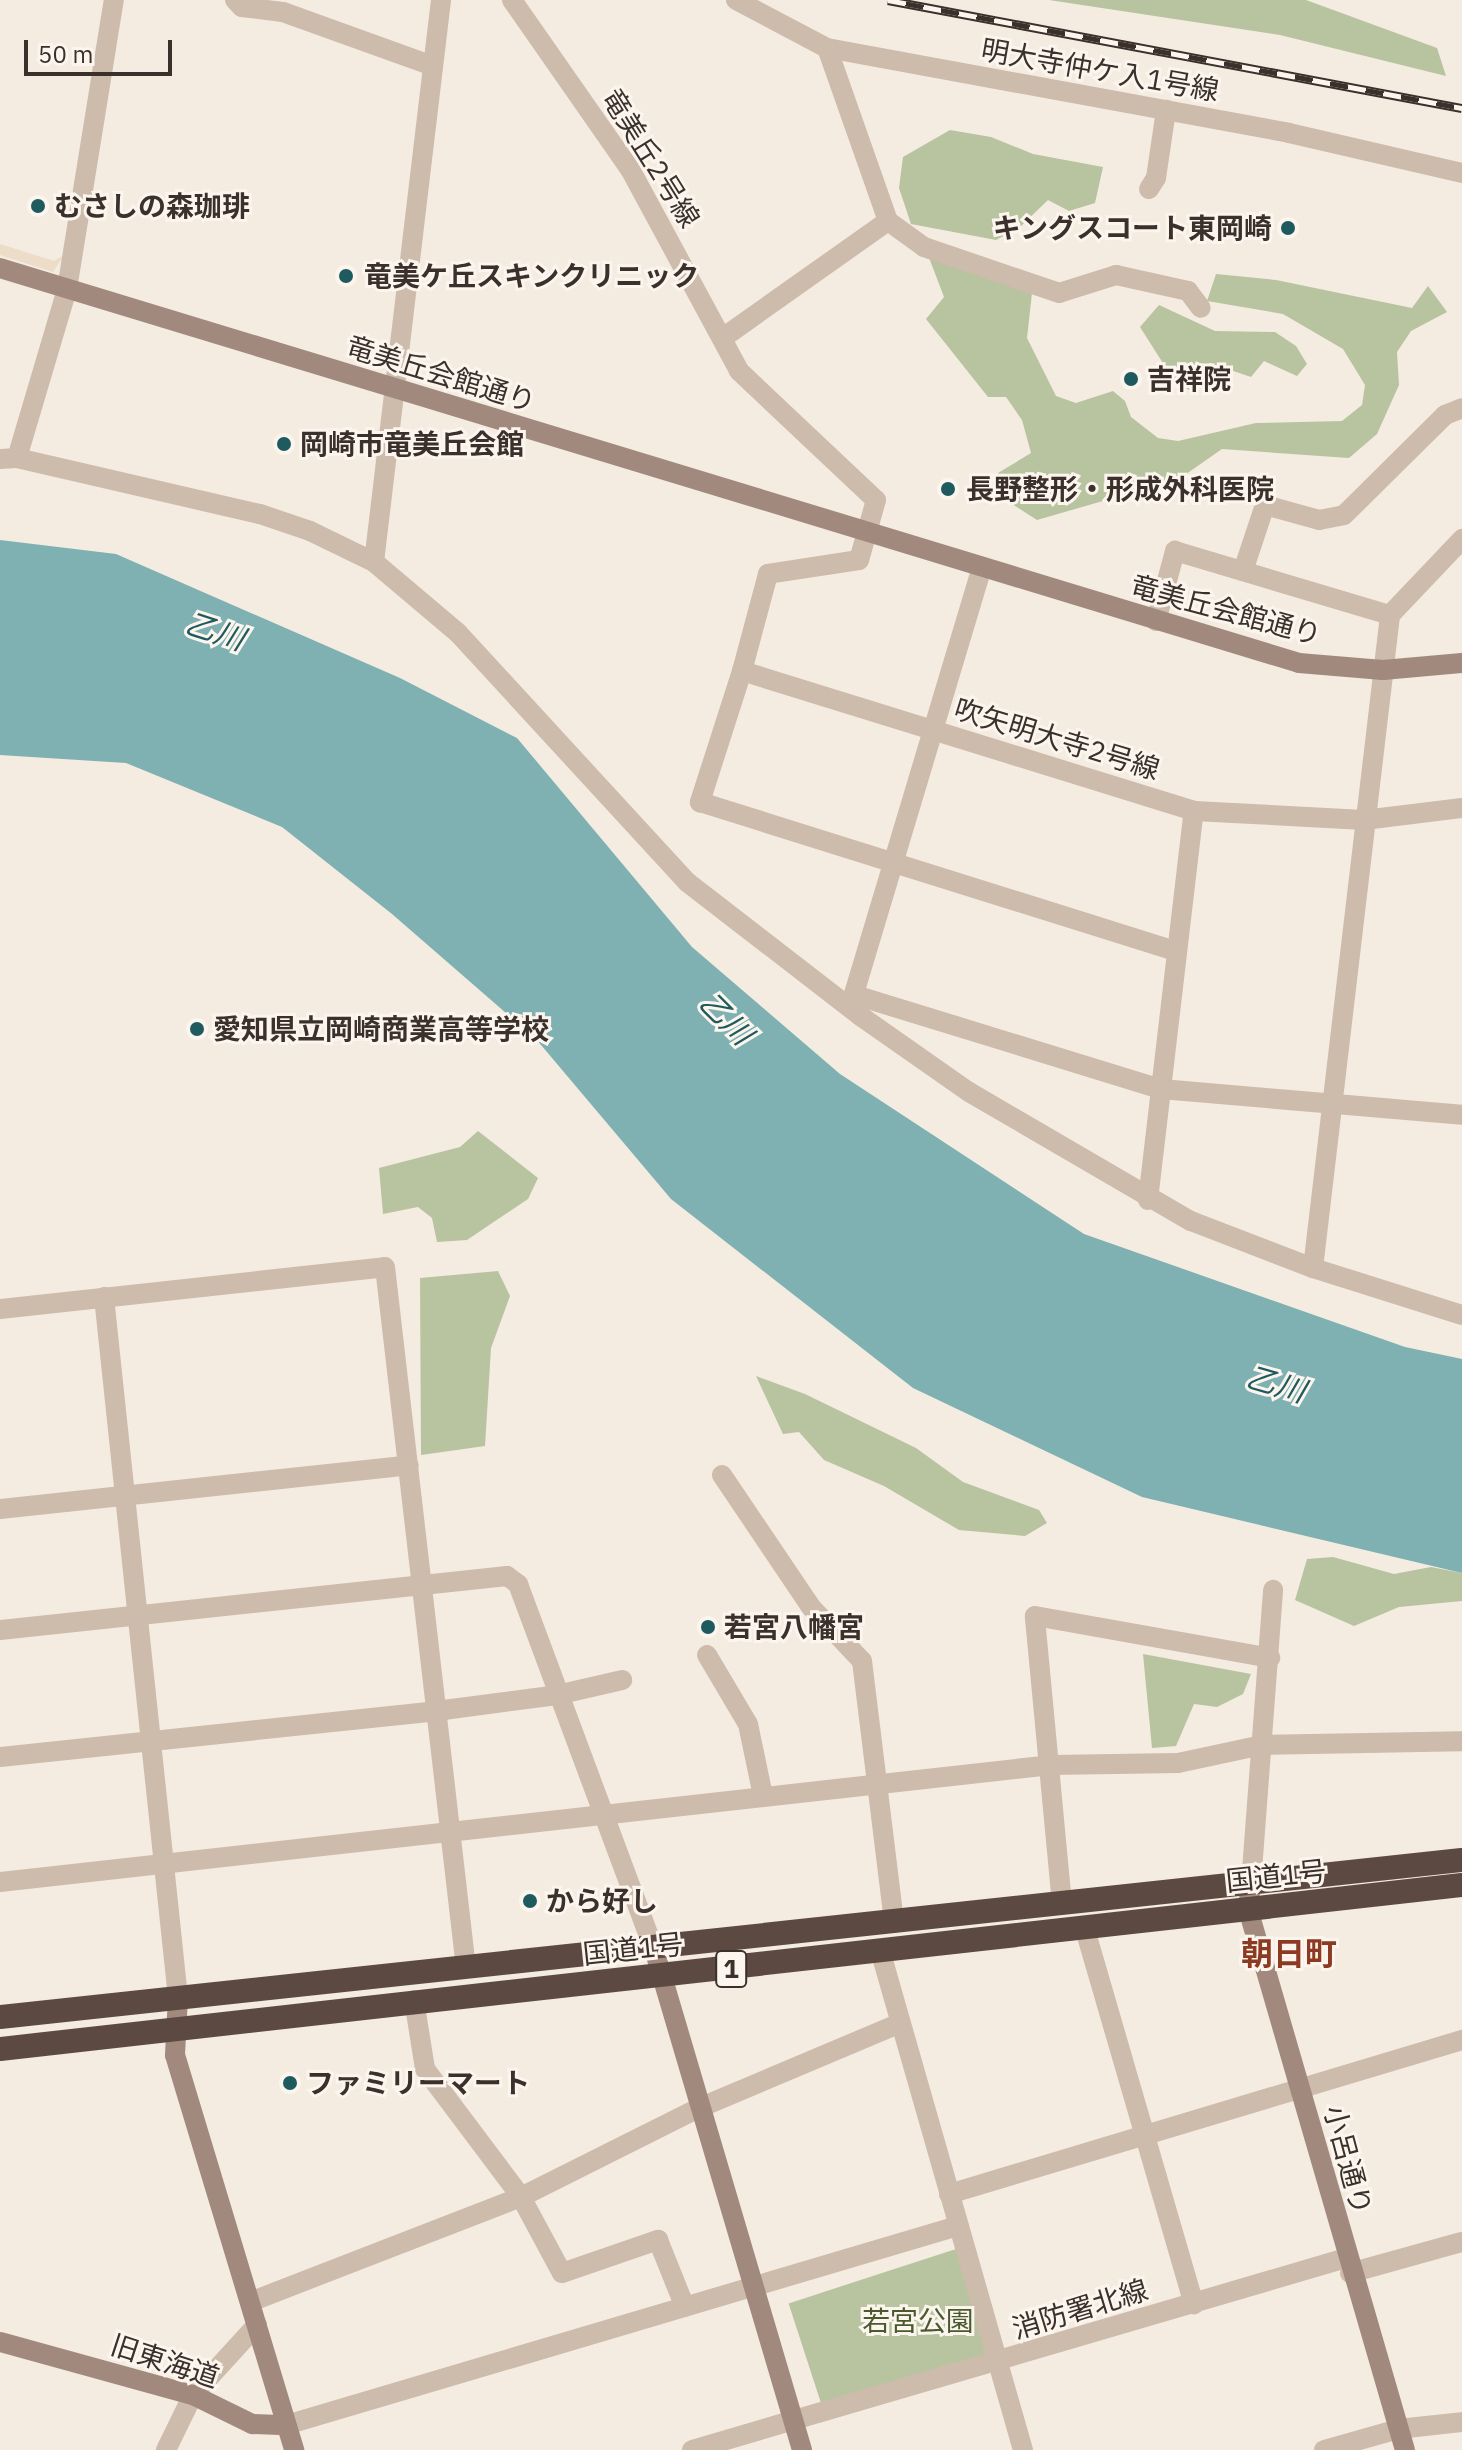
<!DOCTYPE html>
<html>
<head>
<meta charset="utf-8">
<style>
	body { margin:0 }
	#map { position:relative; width:1462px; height:2450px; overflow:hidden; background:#f4ebe1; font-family:"IBM Plex Sans","Noto Sans JP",sans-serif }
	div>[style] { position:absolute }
	.green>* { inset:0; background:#b8c4a0; transform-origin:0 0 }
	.plaza>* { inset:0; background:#ecdcc8 }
	.water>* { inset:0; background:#7fb0b2 }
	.street>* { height:20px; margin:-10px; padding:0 10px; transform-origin:10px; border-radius:10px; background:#cdbbac }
	.secondary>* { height:20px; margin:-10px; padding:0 10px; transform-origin:10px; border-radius:10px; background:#a18a7d }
	.highway>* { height:24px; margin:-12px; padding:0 12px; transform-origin:12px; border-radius:12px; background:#5c4a42 }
	.rail>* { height:9px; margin-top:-4.5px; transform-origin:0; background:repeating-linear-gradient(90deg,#fbf5ee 0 18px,#3b302b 0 36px); box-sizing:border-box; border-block:2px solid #3b302b }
	.dots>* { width:22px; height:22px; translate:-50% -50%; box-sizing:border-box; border:4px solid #fbf5ee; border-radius:50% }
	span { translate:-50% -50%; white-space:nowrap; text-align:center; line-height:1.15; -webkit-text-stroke:6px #fbf5ee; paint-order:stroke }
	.shield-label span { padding:2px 6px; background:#fbf5ee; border:2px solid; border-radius:6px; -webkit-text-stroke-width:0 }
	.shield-label { font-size:26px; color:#3b302b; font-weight:700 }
	.street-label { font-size:28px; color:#3b302b }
	.poi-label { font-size:28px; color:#3b302b; font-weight:700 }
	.left { translate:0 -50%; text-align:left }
	.right { translate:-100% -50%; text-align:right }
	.park-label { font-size:28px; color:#4a5a2e }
	.water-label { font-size:30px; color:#1f5a5e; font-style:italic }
	.quarter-label { font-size:32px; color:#8c3b22; font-weight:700 }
	.scale { position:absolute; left:24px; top:40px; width:148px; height:36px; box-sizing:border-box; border:4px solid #3b302b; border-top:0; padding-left:10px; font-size:24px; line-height:28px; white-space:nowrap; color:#3b302b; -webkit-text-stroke:6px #fbf5ee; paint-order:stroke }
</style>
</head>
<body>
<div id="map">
	<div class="green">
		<i style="clip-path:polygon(1049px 0,1306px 0,1437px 48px,1446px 76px,1280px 35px)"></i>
		<i style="clip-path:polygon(950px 130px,991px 137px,1033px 154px,1103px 167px,1095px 203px,1069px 211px,1048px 200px,1019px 228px,996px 240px,911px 224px,899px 188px,903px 157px)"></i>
		<i style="clip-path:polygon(928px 255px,1033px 284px,1027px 338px,1056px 396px,1076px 403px,1113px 391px,1125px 401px,1131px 417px,1158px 438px,1178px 441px,1256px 423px,1342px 421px,1362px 405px,1365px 385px,1343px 349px,1283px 314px,1207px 301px,1216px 274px,1276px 280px,1412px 308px,1428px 286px,1447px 312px,1411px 331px,1397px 352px,1399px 385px,1377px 434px,1349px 458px,1222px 449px,1179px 479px,1037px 520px,1001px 497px,998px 473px,1031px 453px,1022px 420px,1006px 397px,988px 397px,926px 319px,944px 297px)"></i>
		<i style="clip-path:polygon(1159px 305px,1215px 331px,1275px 332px,1296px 346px,1307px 364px,1297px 376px,1264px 361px,1251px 377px,1210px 363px,1196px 370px,1189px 390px,1175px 382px,1140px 327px)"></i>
		<i style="clip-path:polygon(478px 1131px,538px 1178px,528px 1199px,467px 1240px,437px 1242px,432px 1218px,418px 1207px,383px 1214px,379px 1168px,460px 1147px)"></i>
		<i style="clip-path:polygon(498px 1271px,510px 1296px,491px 1348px,485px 1446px,421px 1455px,420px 1278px)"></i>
		<i style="clip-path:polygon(756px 1376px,805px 1394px,916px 1448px,963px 1482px,1039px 1510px,1047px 1523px,1025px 1536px,959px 1530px,884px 1486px,824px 1460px,799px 1432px,783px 1434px)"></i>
		<i style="clip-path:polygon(1333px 1557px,1394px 1574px,1431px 1567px,1462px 1573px,1462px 1601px,1399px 1607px,1354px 1626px,1295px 1600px,1307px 1559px)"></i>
		<i style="clip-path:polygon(1143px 1654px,1251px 1674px,1243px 1694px,1217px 1707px,1194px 1704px,1176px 1746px,1152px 1748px)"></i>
		<i style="left:956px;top:2249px;width:114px;height:176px;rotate:72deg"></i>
	</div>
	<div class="plaza">
		<i style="clip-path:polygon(0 244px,54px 261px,64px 255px,53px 272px,0 255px)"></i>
	</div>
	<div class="water">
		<i style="clip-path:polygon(0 540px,116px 554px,400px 678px,517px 738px,692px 947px,840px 1074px,1084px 1234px,1405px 1347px,1462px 1359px,1462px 1573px,1142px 1497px,913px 1388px,671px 1199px,536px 1039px,392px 914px,282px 827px,126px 763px,0 755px)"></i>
	</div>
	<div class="street">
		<i style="left:235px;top:0;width:10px;rotate:45deg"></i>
		<i style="left:242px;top:7px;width:41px;rotate:7deg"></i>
		<i style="left:283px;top:12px;width:159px;rotate:19.8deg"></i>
		<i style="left:512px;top:0;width:206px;rotate:55.1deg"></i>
		<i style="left:630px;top:169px;width:230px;rotate:61.6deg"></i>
		<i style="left:739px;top:371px;width:188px;rotate:43.3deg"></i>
		<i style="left:876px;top:500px;width:62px;rotate:105.8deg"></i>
		<i style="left:859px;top:560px;width:92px;rotate:171.3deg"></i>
		<i style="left:768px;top:574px;width:100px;rotate:105deg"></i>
		<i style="left:742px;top:671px;width:473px;rotate:17.2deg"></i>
		<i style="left:1194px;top:811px;width:170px;rotate:3deg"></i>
		<i style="left:1364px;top:820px;width:99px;rotate:-7deg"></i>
		<i style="left:736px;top:0;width:103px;rotate:27.8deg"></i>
		<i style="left:827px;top:48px;width:470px;rotate:10.4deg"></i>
		<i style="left:1289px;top:133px;width:178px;rotate:13deg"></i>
		<i style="left:1149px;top:189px;width:13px;rotate:-58deg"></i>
		<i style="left:1156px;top:178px;width:69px;rotate:-81.6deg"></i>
		<i style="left:888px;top:221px;width:44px;rotate:35.8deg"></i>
		<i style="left:924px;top:247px;width:143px;rotate:18.8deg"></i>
		<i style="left:1059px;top:293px;width:60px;rotate:-17.5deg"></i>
		<i style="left:1116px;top:275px;width:74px;rotate:12.5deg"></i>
		<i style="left:1188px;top:291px;width:21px;rotate:53deg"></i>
		<i style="left:724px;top:337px;width:201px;rotate:-35.3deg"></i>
		<i style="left:888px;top:221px;width:183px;rotate:-109.4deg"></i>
		<i style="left:17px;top:458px;width:249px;rotate:13deg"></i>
		<i style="left:260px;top:514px;width:53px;rotate:18.8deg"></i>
		<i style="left:310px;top:531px;width:71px;rotate:25.8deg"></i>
		<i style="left:374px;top:562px;width:110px;rotate:40.2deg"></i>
		<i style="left:458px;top:633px;width:338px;rotate:47.4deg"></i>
		<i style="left:687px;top:882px;width:217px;rotate:37.7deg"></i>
		<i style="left:859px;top:1015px;width:134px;rotate:35deg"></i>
		<i style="left:969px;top:1092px;width:257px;rotate:30.2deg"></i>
		<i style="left:1191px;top:1221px;width:131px;rotate:21.1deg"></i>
		<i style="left:1313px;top:1268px;width:156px;rotate:17.5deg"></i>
		<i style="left:0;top:459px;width:17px;rotate:-3deg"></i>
		<i style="left:17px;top:458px;width:176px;rotate:-73.5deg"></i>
		<i style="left:67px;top:289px;width:293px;rotate:-80.8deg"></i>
		<i style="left:374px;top:562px;width:566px;rotate:-83.2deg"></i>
		<i style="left:1243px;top:571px;width:70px;rotate:-71.6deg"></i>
		<i style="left:1265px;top:505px;width:56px;rotate:15.5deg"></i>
		<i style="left:1319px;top:520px;width:25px;rotate:-11deg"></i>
		<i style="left:1344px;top:515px;width:142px;rotate:-44.7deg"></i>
		<i style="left:1445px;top:415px;width:18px;rotate:-22deg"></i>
		<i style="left:1156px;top:621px;width:73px;rotate:-74.8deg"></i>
		<i style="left:1175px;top:551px;width:224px;rotate:16.6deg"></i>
		<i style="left:742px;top:671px;width:138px;rotate:107.8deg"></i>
		<i style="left:700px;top:802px;width:498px;rotate:17.4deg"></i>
		<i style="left:855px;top:995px;width:320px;rotate:17.1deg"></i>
		<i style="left:1161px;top:1089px;width:302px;rotate:4.9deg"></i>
		<i style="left:850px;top:1007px;width:457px;rotate:-73.3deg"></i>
		<i style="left:1148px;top:1200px;width:392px;rotate:-83.3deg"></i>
		<i style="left:1313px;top:1268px;width:658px;rotate:-83.27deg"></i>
		<i style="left:1390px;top:615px;width:105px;rotate:-46.5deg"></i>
		<i style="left:104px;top:1297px;width:704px;rotate:83.97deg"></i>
		<i style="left:0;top:1309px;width:387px;rotate:-6.2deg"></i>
		<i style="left:385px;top:1267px;width:706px;rotate:83.41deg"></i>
		<i style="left:722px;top:1475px;width:159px;rotate:56deg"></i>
		<i style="left:811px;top:1607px;width:74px;rotate:46.6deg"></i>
		<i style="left:862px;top:1661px;width:264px;rotate:83deg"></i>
		<i style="left:0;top:1509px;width:411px;rotate:-6.1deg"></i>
		<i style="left:0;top:1630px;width:510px;rotate:-6.08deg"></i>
		<i style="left:507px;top:1576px;width:14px;rotate:36deg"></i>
		<i style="left:518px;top:1584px;width:390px;rotate:69.6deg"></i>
		<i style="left:707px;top:1655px;width:80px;rotate:59.3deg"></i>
		<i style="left:748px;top:1724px;width:74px;rotate:78.2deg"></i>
		<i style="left:0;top:1757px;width:438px;rotate:-6deg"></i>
		<i style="left:436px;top:1711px;width:122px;rotate:-7.5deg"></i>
		<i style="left:557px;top:1695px;width:67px;rotate:-13deg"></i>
		<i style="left:0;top:1882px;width:1057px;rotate:-6.35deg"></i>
		<i style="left:1051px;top:1765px;width:127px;rotate:-0.9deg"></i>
		<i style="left:1178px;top:1763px;width:86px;rotate:-12.1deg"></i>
		<i style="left:1262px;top:1745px;width:200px;rotate:-1.1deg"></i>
		<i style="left:1251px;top:1884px;width:295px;rotate:-85.7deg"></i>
		<i style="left:1062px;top:1904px;width:289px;rotate:-95.4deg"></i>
		<i style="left:1035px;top:1616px;width:239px;rotate:10.1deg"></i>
		<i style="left:1084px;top:1926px;width:394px;rotate:73.8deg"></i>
		<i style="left:880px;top:1950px;width:520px;rotate:74.04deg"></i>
		<i style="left:414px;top:2000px;width:70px;rotate:80.9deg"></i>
		<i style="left:425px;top:2069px;width:160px;rotate:53.1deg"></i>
		<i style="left:521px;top:2197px;width:86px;rotate:61.7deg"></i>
		<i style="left:562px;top:2273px;width:102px;rotate:-19deg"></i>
		<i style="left:658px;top:2240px;width:72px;rotate:68.1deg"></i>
		<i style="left:949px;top:2194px;width:536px;rotate:-16.71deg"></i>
		<i style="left:1350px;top:2273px;width:116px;rotate:-15.5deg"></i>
		<i style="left:250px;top:2302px;width:291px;rotate:-21.2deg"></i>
		<i style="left:521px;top:2197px;width:199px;rotate:-26.6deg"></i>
		<i style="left:699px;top:2108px;width:218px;rotate:-22.9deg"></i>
		<i style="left:286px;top:2425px;width:701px;rotate:-16.5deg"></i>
		<i style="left:166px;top:2450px;width:61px;rotate:-63.9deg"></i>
		<i style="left:193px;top:2395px;width:95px;rotate:-47.6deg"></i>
		<i style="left:692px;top:2450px;width:682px;rotate:-16.36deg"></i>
		<i style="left:1324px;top:2450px;width:77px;rotate:-15.8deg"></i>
		<i style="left:1398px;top:2429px;width:64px;rotate:-6.2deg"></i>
	</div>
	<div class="secondary">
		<i style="left:0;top:268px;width:1358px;rotate:16.91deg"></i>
		<i style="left:1299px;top:663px;width:84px;rotate:4.8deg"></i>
		<i style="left:1383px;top:670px;width:79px;rotate:-5.1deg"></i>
		<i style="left:1251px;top:1884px;width:25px;rotate:97deg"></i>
		<i style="left:1248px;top:1909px;width:563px;rotate:73.82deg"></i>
		<i style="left:654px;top:1949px;width:522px;rotate:73.54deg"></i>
		<i style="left:178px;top:1997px;width:58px;rotate:93deg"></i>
		<i style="left:175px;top:2055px;width:413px;rotate:73.2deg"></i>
		<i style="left:0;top:2342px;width:200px;rotate:15.4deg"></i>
		<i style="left:193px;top:2395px;width:66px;rotate:26.2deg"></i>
		<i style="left:252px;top:2424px;width:34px;rotate:2deg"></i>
	</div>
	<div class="highway">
		<i style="left:0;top:2017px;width:1470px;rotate:-6.13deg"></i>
		<i style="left:0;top:2049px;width:1471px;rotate:-6.4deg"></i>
	</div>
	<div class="rail">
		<i style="left:888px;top:0;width:584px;rotate:10.66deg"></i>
	</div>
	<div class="dots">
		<i style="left:38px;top:206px;background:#1f5a5e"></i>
		<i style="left:1288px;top:228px;background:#1f5a5e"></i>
		<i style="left:346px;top:276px;background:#1f5a5e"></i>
		<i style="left:1131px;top:379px;background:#1f5a5e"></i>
		<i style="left:284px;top:444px;background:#1f5a5e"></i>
		<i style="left:948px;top:489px;background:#1f5a5e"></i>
		<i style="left:197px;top:1029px;background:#1f5a5e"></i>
		<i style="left:708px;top:1627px;background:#1f5a5e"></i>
		<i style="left:530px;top:1901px;background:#1f5a5e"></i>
		<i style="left:290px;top:2083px;background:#1f5a5e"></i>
	</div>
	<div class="shield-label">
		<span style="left:731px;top:1969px">1</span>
	</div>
	<div class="street-label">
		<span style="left:1100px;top:70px;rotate:10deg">明大寺仲ケ入1号線</span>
		<span style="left:651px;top:158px;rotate:58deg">竜美丘2号線</span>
		<span style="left:441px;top:374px;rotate:17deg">竜美丘会館通り</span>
		<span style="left:1226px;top:610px;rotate:15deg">竜美丘会館通り</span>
		<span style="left:1057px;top:739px;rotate:17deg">吹矢明大寺2号線</span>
		<span style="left:1276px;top:1876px;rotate:-6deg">国道1号</span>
		<span style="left:633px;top:1949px;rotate:-6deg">国道1号</span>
		<span style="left:1348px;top:2160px;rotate:75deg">小呂通り</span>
		<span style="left:1080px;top:2309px;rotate:-17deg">消防署北線</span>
		<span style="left:165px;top:2361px;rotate:18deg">旧東海道</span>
	</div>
	<div class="poi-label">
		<span class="left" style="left:54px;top:206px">むさしの森珈琲</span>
		<span class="right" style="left:1272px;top:228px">キングスコート東岡崎</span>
		<span class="left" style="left:364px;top:276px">竜美ケ丘スキンクリニック</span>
		<span class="left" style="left:1147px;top:379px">吉祥院</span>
		<span class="left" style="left:300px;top:444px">岡崎市竜美丘会館</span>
		<span class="left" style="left:966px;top:489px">長野整形・形成外科医院</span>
		<span class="left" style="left:213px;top:1029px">愛知県立岡崎商業高等学校</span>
		<span class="left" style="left:724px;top:1627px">若宮八幡宮</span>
		<span class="left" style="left:546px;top:1901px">から好し</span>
		<span class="left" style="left:306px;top:2083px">ファミリーマート</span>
	</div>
	<div class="park-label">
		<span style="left:918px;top:2321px">若宮公園</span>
	</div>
	<div class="water-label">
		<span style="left:215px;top:631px;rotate:18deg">乙川</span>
		<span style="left:726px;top:1018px;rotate:45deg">乙川</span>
		<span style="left:1276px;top:1384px;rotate:16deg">乙川</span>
	</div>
	<div class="quarter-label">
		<span style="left:1289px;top:1953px">朝日町</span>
	</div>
	<div class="scale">50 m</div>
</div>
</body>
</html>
